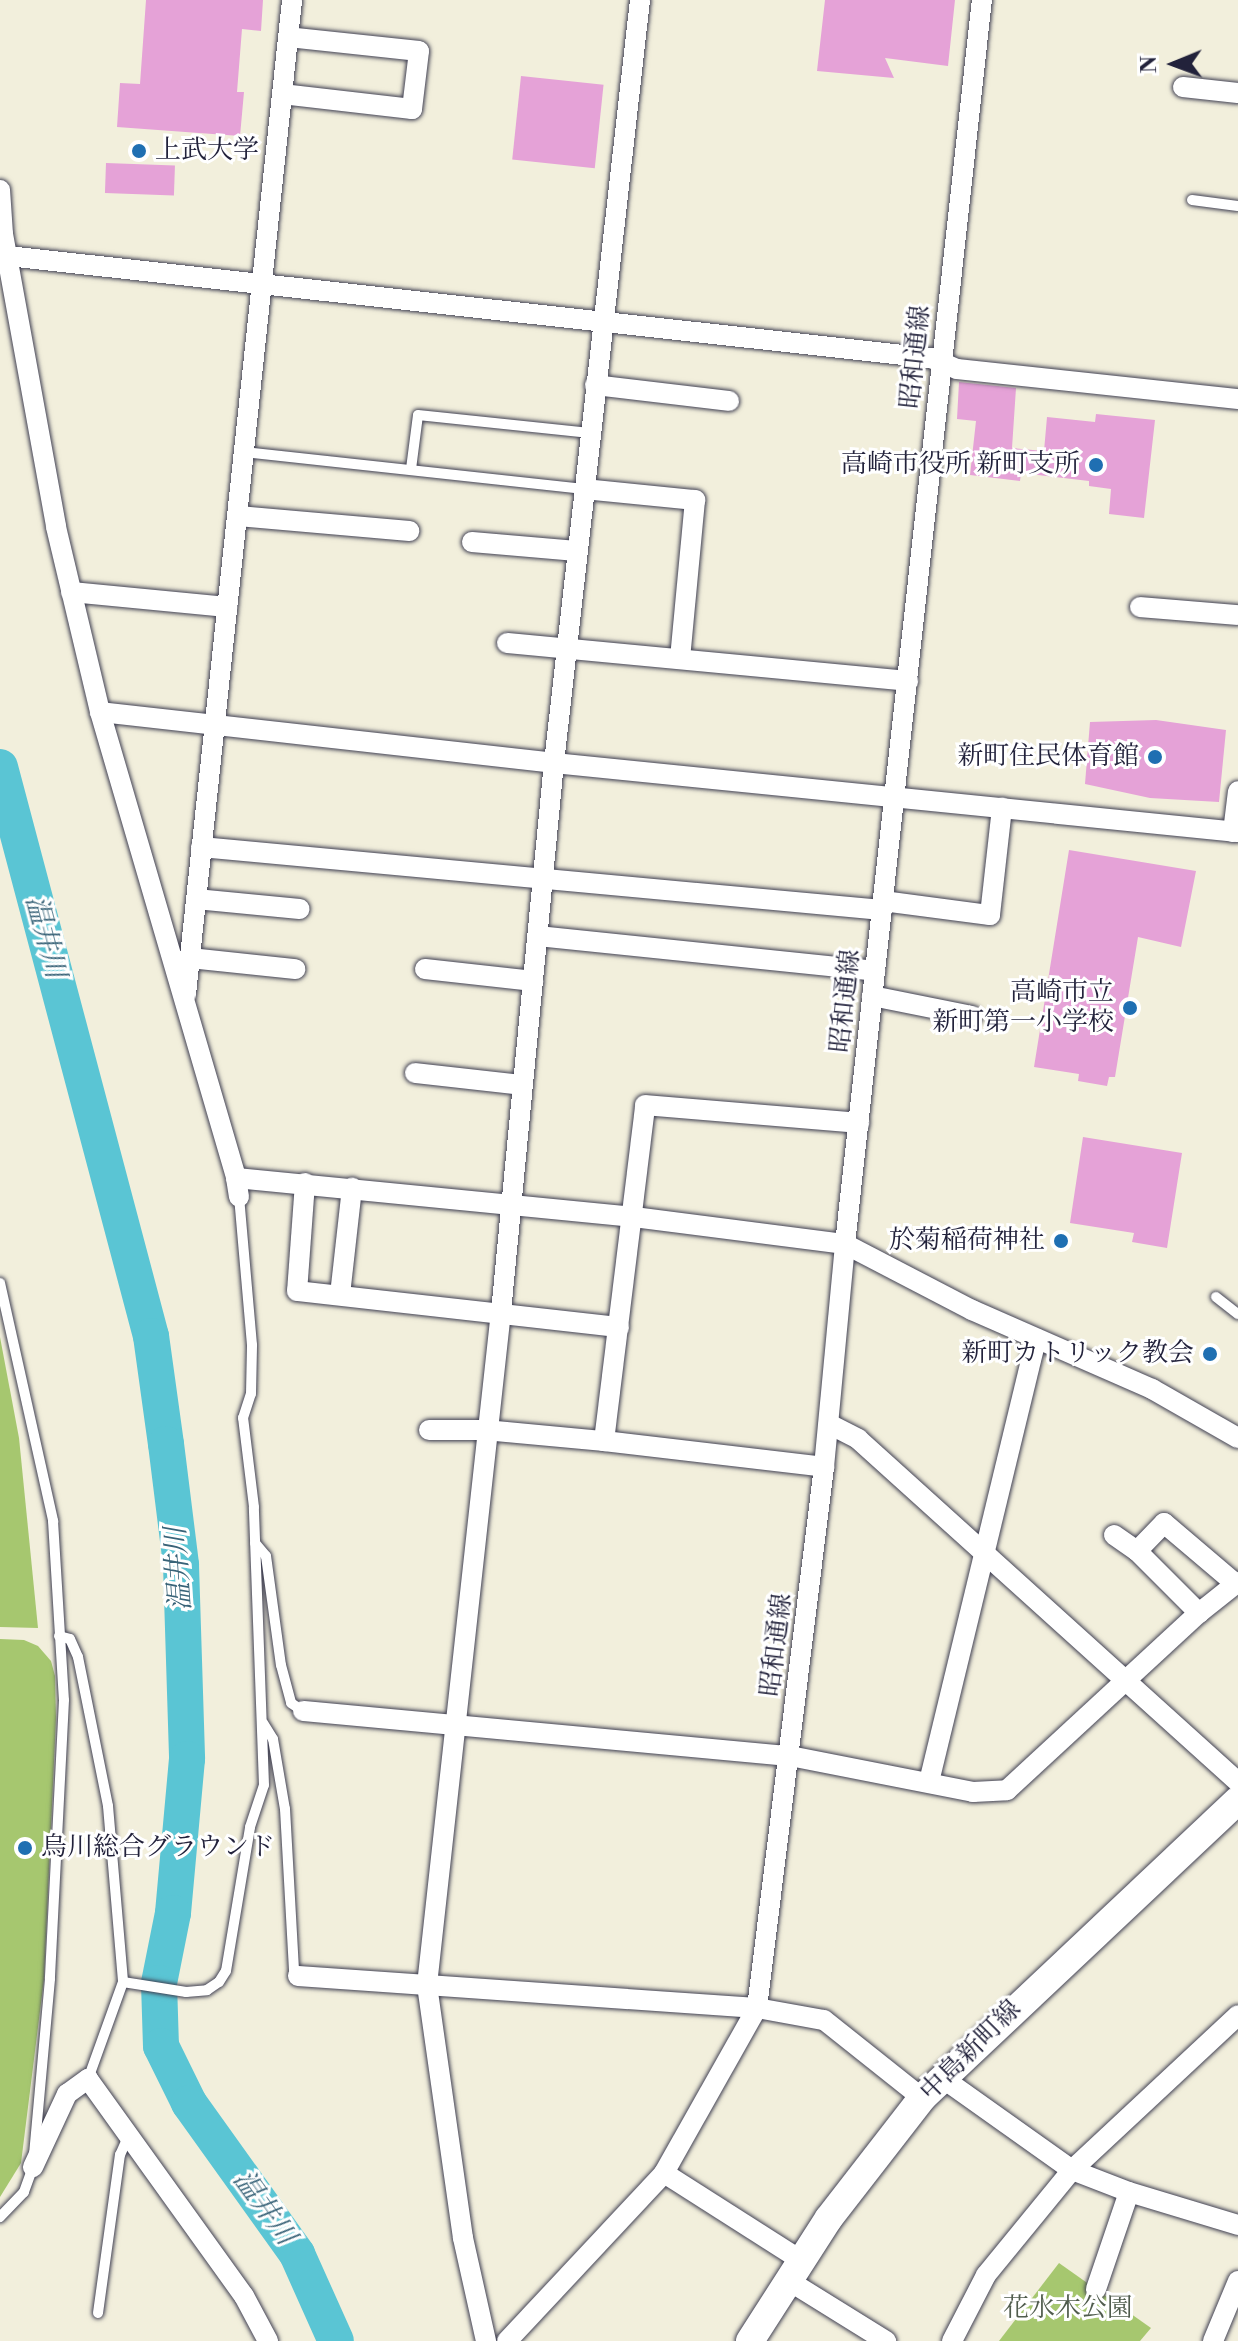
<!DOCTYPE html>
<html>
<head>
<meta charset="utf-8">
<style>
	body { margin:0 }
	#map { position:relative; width:1238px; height:2341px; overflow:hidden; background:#f2efdc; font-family:"Libre Bodoni","Noto Serif JP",serif }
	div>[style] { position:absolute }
	.green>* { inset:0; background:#a6c76f }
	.river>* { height:36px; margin:-18px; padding:0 18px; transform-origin:18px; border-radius:18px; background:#5ac5d4 }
	.building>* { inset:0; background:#e5a2d7; transform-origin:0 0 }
	.roads { filter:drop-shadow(0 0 2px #414153) drop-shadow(0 0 2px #414153) }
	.lane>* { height:10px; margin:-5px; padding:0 5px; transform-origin:5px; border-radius:5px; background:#fff }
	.street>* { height:20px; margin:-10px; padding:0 10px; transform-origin:10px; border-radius:10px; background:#fff }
	.secondary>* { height:28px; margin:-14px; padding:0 14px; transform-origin:14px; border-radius:14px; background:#fff }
	.dots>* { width:22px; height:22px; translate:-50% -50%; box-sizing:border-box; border:4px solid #fff; border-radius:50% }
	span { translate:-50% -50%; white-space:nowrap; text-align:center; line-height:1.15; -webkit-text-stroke:6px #fff; paint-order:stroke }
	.poi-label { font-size:26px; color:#22223b }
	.left { translate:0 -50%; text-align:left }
	.right { translate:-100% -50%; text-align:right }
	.street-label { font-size:26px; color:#22223b }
	.park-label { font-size:26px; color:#505c4d }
	.water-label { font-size:28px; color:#386378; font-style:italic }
	.north { position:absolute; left:1134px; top:24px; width:80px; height:80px; -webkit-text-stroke:6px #fff; paint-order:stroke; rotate:269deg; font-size:22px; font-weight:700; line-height:32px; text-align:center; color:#22223b }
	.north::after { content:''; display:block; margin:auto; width:28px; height:36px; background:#22223b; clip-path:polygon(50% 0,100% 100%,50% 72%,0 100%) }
</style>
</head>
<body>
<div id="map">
	<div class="green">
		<i style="clip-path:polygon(0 1337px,19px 1438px,38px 1628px,0 1627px)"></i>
		<i style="clip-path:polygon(0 1639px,24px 1640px,38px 1646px,51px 1661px,55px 1676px,56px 1718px,44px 1979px,21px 2163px,0 2197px)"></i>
		<i style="clip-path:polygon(1059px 2263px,1151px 2328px,1140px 2341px,999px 2341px)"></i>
	</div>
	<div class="river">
		<i style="left:0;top:767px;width:589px;rotate:75.14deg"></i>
		<i style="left:151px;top:1336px;width:109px;rotate:82.1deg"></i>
		<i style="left:166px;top:1444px;width:122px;rotate:82.9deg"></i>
		<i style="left:181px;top:1565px;width:194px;rotate:88.2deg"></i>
		<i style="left:187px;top:1759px;width:155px;rotate:95.2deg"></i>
		<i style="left:173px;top:1913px;width:71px;rotate:101.3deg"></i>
		<i style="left:159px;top:1983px;width:63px;rotate:88.2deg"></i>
		<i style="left:161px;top:2046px;width:64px;rotate:63.8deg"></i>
		<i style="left:189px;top:2103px;width:186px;rotate:54.4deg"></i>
		<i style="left:297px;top:2254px;width:95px;rotate:65.9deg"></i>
	</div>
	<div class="building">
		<i style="clip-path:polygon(146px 0,263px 0,261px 31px,242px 29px,237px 92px,244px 92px,240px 136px,117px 127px,120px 83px,140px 84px)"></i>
		<i style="clip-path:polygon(825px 0,955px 0,948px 66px,885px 58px,894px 78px,817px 71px)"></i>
		<i style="left:521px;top:76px;width:83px;height:84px;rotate:6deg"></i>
		<i style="left:106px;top:163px;width:69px;height:30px;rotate:2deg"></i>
		<i style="clip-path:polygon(959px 382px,1016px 388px,1012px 448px,1044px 451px,1047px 417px,1095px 422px,1096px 414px,1155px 420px,1144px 518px,1109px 514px,1111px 489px,1089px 486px,1089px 481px,1021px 473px,1020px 481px,970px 475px,976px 421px,957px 419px)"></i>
		<i style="clip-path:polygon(1156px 720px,1226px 730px,1219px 802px,1150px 798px,1085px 784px,1090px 722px)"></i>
		<i style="clip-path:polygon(1069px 850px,1196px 871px,1181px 947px,1138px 937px,1115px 1077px,1109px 1077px,1107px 1086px,1078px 1081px,1079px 1074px,1034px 1067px)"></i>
		<i style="clip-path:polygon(1083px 1137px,1182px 1153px,1167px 1248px,1132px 1242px,1134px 1233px,1070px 1223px)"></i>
	</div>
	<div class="roads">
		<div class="lane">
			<i style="left:1192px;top:200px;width:46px;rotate:7.4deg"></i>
			<i style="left:244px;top:452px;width:342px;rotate:6.2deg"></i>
			<i style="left:411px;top:469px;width:54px;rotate:-82.6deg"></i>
			<i style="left:418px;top:415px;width:173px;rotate:6deg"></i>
			<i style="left:0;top:1283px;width:244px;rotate:77.4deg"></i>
			<i style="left:53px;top:1521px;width:179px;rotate:86.5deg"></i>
			<i style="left:64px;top:1700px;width:279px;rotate:92.9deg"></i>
			<i style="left:50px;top:1979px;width:189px;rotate:95.2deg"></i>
			<i style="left:33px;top:2167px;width:27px;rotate:110deg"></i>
			<i style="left:24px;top:2192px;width:35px;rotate:134deg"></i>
			<i style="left:1216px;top:1297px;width:28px;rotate:38deg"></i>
			<i style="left:255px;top:1543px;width:17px;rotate:50deg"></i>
			<i style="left:266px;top:1556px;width:110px;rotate:82.2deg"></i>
			<i style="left:281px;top:1665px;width:39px;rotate:75deg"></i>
			<i style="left:291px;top:1703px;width:14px;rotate:34deg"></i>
			<i style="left:59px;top:1636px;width:11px;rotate:15deg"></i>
			<i style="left:70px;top:1639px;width:20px;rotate:66deg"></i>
			<i style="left:78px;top:1657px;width:152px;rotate:78.6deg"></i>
			<i style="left:108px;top:1806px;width:177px;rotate:85.1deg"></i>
			<i style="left:123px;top:1982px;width:103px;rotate:109.8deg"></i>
			<i style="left:263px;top:1723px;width:19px;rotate:58deg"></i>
			<i style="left:273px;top:1739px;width:71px;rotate:80.3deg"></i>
			<i style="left:285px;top:1809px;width:161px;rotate:86.8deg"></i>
			<i style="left:294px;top:1970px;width:7px;rotate:56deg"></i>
			<i style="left:123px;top:1982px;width:64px;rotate:9deg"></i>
			<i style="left:186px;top:1992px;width:21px;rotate:-5deg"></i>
			<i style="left:207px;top:1990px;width:14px;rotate:-34deg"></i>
			<i style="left:219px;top:1982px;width:13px;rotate:-58deg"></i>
			<i style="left:226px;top:1971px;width:146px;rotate:-80.5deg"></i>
			<i style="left:250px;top:1827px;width:44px;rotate:-71.6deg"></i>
			<i style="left:264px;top:1785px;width:278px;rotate:-92.1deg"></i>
			<i style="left:254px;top:1507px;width:90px;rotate:-97deg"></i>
			<i style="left:243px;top:1418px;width:25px;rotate:-72deg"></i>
			<i style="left:251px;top:1394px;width:49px;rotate:-88.8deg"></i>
			<i style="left:252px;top:1345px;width:149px;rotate:-95deg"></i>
			<i style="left:98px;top:2313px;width:160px;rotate:-82.1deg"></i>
			<i style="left:120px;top:2155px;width:20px;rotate:-66deg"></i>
		</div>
		<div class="street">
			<i style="left:1183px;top:87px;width:55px;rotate:6.2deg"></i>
			<i style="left:282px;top:94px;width:131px;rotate:6.6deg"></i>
			<i style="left:412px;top:109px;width:58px;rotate:-83.1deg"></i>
			<i style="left:419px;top:51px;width:131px;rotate:-173.9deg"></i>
			<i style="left:0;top:190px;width:44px;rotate:86.1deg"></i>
			<i style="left:3px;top:234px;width:298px;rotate:79.7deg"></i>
			<i style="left:56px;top:527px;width:190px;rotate:76.6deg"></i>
			<i style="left:100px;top:712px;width:485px;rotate:73.7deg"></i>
			<i style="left:236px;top:1178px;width:19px;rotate:81deg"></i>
			<i style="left:8px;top:256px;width:929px;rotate:6.31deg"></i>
			<i style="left:931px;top:358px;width:28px;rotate:23deg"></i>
			<i style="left:957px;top:369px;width:283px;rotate:6.1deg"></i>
			<i style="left:595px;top:385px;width:135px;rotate:6.8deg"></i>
			<i style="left:584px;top:489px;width:112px;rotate:5.7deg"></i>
			<i style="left:695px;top:500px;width:159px;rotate:95.4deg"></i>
			<i style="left:238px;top:516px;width:172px;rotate:5deg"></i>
			<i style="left:472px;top:542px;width:105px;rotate:4.9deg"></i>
			<i style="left:71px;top:592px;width:157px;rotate:5.5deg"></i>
			<i style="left:1140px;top:607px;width:98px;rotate:4.7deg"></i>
			<i style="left:507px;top:643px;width:403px;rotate:5.4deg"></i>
			<i style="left:100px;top:712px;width:457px;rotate:6.4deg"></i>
			<i style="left:554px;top:763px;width:687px;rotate:5.76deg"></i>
			<i style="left:1233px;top:832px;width:41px;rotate:-83deg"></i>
			<i style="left:201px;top:847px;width:684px;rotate:5.29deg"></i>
			<i style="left:196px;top:899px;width:104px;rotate:5.5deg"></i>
			<i style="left:883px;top:901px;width:108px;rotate:7.5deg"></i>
			<i style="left:990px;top:915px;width:108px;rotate:-83.6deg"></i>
			<i style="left:538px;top:936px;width:339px;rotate:5.9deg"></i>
			<i style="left:190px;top:958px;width:106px;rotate:6deg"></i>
			<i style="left:425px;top:969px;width:109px;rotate:6.3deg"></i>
			<i style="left:186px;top:994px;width:1000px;rotate:-83.91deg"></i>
			<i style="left:872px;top:996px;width:102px;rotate:11.3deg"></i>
			<i style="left:415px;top:1073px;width:108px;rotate:6.4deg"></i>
			<i style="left:236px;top:1178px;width:400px;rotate:5.6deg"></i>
			<i style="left:634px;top:1217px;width:213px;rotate:7.3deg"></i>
			<i style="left:845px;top:1244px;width:143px;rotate:27.5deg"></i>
			<i style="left:972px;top:1310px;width:197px;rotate:23.7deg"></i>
			<i style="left:1152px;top:1389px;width:99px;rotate:29.7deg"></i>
			<i style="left:305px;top:1183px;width:108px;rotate:94.2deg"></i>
			<i style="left:297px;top:1291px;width:324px;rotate:6.4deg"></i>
			<i style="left:340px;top:1295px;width:108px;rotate:-83.6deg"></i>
			<i style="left:829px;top:1424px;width:33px;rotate:27deg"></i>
			<i style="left:858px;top:1439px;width:512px;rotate:42.07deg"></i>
			<i style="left:429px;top:1430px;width:56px"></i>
			<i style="left:485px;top:1430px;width:120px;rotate:5.3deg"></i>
			<i style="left:604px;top:1441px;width:222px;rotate:6.7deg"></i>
			<i style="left:604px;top:1441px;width:338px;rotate:-83deg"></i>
			<i style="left:645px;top:1105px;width:215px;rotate:4.8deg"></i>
			<i style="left:1114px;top:1535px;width:28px;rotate:35deg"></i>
			<i style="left:1137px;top:1551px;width:88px;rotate:45deg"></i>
			<i style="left:1137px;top:1551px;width:39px;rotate:-46deg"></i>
			<i style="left:1164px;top:1523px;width:94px;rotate:40.3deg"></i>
			<i style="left:303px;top:1711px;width:489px;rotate:5.3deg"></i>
			<i style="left:790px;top:1756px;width:187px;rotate:11.1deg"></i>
			<i style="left:973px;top:1792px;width:34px;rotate:-3deg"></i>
			<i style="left:1007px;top:1790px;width:261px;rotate:-42.7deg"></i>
			<i style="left:1199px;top:1613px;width:50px;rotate:-38.5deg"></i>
			<i style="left:929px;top:1782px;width:456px;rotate:-76.4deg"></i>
			<i style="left:298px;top:1976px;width:460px;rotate:4deg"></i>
			<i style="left:757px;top:2008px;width:68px;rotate:10.2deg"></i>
			<i style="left:824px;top:2020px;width:125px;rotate:38.5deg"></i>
			<i style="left:941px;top:2077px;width:161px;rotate:35.4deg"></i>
			<i style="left:1072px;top:2170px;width:61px;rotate:21.1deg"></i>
			<i style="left:1129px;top:2192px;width:114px;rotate:16.8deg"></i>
			<i style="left:33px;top:2167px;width:81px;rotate:-65deg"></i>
			<i style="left:67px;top:2094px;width:26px;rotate:-36deg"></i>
			<i style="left:88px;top:2079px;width:267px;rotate:54.3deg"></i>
			<i style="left:244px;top:2296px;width:51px;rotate:61.9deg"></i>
			<i style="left:664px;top:2173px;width:160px;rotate:32.5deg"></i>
			<i style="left:786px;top:2279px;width:118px;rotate:31.8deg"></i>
			<i style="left:1096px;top:2289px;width:102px;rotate:-71.2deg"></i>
			<i style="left:486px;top:2341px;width:106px;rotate:-102.6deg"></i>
			<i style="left:463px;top:2238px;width:256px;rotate:-98.1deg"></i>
			<i style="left:427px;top:1985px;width:677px;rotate:-83.73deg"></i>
			<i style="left:501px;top:1312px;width:552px;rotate:-84.49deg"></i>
			<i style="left:554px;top:763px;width:768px;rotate:-83.57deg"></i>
			<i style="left:507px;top:2341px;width:230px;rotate:-46.9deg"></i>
			<i style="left:664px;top:2173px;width:189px;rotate:-60.6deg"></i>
			<i style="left:757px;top:2008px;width:545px;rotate:-82.94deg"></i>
			<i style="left:824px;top:1467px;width:224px;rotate:-84.6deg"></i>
			<i style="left:845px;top:1244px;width:1252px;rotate:-83.72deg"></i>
			<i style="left:952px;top:2341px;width:74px;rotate:-62.7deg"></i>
			<i style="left:986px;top:2275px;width:136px;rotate:-50.7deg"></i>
			<i style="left:1072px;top:2170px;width:227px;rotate:-43deg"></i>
			<i style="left:1213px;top:2341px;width:65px;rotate:-67.4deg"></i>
		</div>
		<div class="secondary">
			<i style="left:750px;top:2341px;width:146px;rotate:-57.3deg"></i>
			<i style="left:829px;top:2218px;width:152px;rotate:-52.2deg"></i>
			<i style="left:922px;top:2098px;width:434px;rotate:-43.3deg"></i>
		</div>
	</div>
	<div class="dots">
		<i style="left:139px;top:151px;background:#1f6fb2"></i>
		<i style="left:1096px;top:465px;background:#1f6fb2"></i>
		<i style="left:1155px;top:757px;background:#1f6fb2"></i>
		<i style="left:1130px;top:1008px;background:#1f6fb2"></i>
		<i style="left:1061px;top:1241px;background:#1f6fb2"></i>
		<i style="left:1210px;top:1354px;background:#1f6fb2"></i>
		<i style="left:25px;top:1848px;background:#1f6fb2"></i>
	</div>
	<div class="poi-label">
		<span class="left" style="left:155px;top:151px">上武大学</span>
		<span class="right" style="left:1080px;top:465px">高崎市役所 新町支所</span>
		<span class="right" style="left:1139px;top:757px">新町住民体育館</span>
		<span class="right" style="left:1114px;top:1008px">高崎市立<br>新町第一小学校</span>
		<span class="right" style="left:1045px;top:1241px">於菊稲荷神社</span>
		<span class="right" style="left:1194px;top:1354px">新町カトリック教会</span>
		<span class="left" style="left:41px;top:1848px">烏川総合グラウンド</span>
	</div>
	<div class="street-label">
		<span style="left:916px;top:357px;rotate:-84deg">昭和通線</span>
		<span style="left:846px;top:1001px;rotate:-84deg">昭和通線</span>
		<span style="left:777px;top:1645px;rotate:-83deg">昭和通線</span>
		<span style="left:971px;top:2051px;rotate:-45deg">中島新町線</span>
	</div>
	<div class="park-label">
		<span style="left:1068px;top:2309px">花水木公園</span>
	</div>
	<div class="water-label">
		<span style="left:45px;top:937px;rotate:75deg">温井川</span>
		<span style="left:179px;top:1569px;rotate:-94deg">温井川</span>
		<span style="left:264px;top:2208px;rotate:54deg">温井川</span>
	</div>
	<div class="north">N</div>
</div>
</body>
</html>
